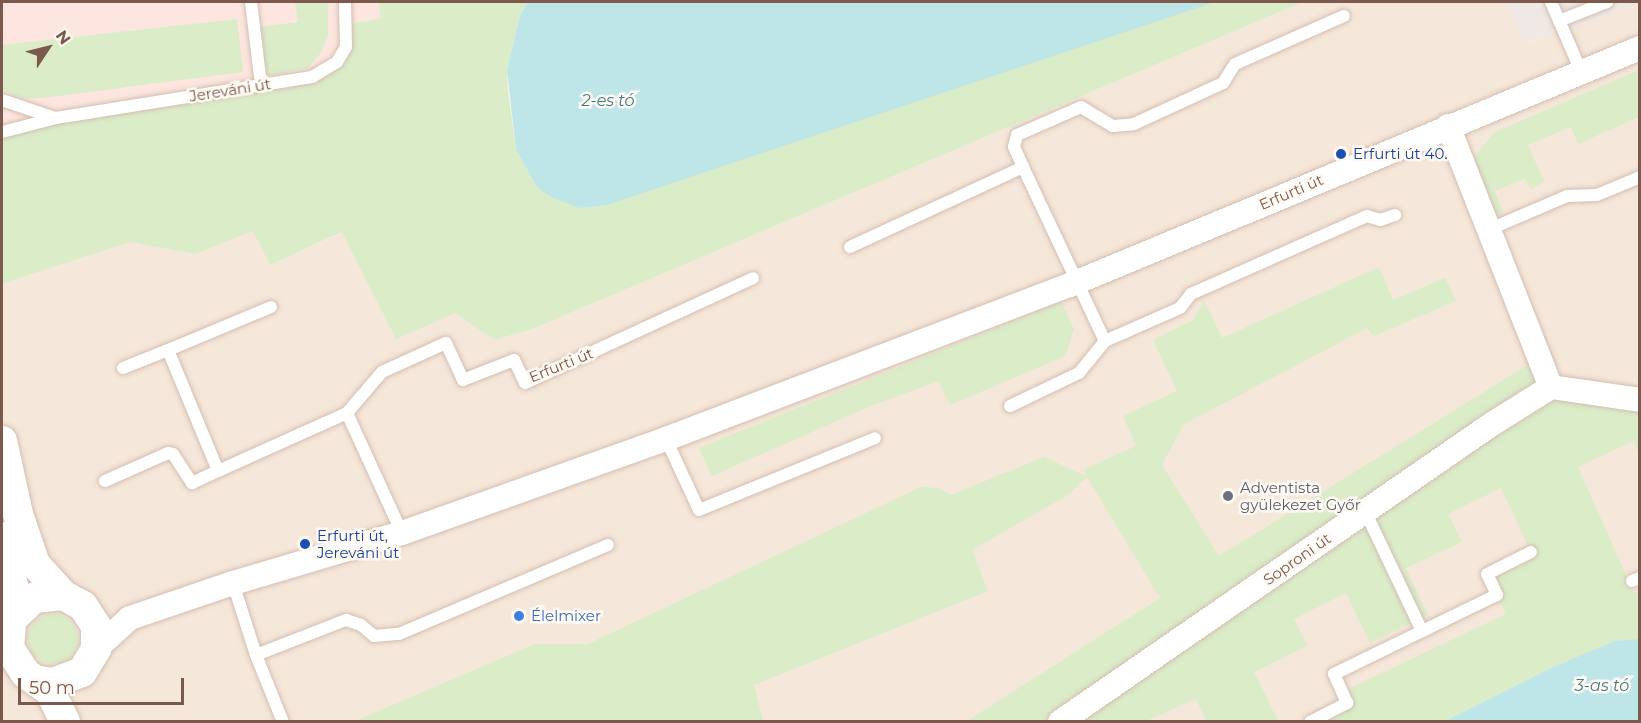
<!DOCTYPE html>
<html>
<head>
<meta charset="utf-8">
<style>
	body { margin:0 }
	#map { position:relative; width:1641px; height:723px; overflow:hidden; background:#fdf5ec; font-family:Montserrat,sans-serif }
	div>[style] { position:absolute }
	.residential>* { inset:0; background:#f5e7d9 }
	.commercial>* { inset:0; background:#fde6df }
	.industrial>* { inset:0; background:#efe8e4 }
	.green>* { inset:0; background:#daedc8 }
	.round { border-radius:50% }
	.water>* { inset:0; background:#bee6e9 }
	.roads { filter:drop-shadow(0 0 2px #d3beb2) drop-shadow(0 0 2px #d3beb2) }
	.service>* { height:12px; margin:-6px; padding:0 6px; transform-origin:6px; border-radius:6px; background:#fff }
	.minor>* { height:24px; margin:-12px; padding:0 12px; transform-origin:12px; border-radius:12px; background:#fff }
	.tertiary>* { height:30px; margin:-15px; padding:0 15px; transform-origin:15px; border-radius:15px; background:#fff }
	.dots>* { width:16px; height:16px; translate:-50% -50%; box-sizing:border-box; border:3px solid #fff9f3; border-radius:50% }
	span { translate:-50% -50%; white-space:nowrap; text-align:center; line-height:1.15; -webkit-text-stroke:5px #fff9f3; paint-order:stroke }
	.street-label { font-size:15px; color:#7b594c }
	.transit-label { font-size:15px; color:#164399 }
	.left { translate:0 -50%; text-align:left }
	.worship-label { font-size:15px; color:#5b616d }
	.shop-label { font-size:15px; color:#366cbe }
	.water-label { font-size:16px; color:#3f7a7f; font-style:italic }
	.frame { position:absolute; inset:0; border:3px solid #7b594c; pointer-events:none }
	.north { position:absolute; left:18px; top:18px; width:60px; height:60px; -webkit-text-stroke:4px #fff9f3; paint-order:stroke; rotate:55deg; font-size:16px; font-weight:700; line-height:24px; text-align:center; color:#7b594c }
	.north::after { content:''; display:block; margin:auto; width:21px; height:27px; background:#7b594c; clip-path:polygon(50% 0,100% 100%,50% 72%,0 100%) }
	.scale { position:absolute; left:18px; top:678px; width:166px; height:27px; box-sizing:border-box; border:3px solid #7b594c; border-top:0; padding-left:8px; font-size:18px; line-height:21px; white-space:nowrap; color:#7b594c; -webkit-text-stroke:4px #fff9f3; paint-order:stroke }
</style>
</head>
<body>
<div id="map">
	<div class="residential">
		<i style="clip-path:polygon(1303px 2px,1507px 2px,1526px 43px,1639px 4px,1639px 721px,2px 721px,2px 284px,130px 242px,195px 254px,253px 230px,270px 265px,343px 232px,396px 338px,455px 312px,494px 340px,530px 330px)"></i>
	</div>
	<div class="commercial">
		<i style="clip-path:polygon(2px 2px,379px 2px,380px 19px,312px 77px,2px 129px)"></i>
	</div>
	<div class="industrial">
		<i style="clip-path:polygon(1507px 2px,1639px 2px,1640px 4px,1525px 43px)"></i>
	</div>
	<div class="green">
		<i style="clip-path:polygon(295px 2px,328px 2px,328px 36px,320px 54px,308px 68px,264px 77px,258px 27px,298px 22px)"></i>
		<i style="clip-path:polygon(379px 2px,528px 2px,520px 15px,507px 70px,508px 90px,516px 150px,537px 187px,1215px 2px,1303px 2px,530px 330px,494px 340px,455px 313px,396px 339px,342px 232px,270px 265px,253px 231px,195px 254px,130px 242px,2px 284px,2px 129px,312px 77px,337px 62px,348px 24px,380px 19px)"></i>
		<i style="clip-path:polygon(237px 19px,243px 72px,43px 98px,18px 98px,2px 89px,2px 45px)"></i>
		<i style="clip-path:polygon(1639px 70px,1639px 117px,1578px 144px,1571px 127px,1528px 145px,1544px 182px,1530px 189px,1525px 178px,1495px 191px,1503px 212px,1493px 213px,1478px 176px,1475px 155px,1495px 132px)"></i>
		<i style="clip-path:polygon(1379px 267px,1393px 300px,1445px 278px,1456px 301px,1374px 336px,1367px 328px,1183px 425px,1162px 465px,1219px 556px,1539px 358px,1551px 387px,1639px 400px,1639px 454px,1633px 441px,1578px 467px,1634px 593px,1639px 591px,1639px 639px,1615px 641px,1553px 667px,1445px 721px,1310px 721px,1347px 703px,1342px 692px,1506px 614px,1487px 574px,1531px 552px,1501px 488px,1448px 514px,1462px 542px,1406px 568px,1428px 615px,1370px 643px,1346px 593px,1294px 619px,1307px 646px,1254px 672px,1278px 721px,1206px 721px,1196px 699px,1146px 721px,967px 721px,1160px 598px,1087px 477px,1068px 495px,972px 550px,988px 591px,754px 685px,763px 721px,353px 722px,535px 644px,588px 644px,921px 487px,938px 488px,951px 495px,1044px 457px,1086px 476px,1084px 469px,1136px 446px,1123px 416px,1177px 391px,1153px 340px,1193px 320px,1204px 300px,1222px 338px)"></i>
		<i style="clip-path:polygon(1061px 302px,1074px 329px,1065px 356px,950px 405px,939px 381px,871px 406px,712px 476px,699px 448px)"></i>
		<i class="round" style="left:28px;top:614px;width:50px;height:50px"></i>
	</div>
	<div class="water">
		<i style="clip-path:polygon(528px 2px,1215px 2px,607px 205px,579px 208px,551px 197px,537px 187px,516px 150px,507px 70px,520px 15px)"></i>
		<i style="clip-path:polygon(1639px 639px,1639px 721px,1445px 721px,1553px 667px,1615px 641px)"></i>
	</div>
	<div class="roads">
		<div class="service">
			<i style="left:251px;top:2px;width:84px;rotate:83.1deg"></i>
			<i style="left:1551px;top:2px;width:75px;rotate:66.5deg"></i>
			<i style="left:1559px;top:21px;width:52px;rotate:-21.6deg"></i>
			<i style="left:2px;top:100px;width:56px;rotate:18.8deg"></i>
			<i style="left:2px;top:132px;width:56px;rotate:-14.5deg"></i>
			<i style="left:56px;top:118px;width:259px;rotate:-9.1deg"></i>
			<i style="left:312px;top:77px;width:29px;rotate:-31deg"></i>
			<i style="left:337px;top:62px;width:17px;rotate:-59deg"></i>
			<i style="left:346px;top:47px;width:45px;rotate:-91.3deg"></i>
			<i style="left:1023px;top:167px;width:22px;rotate:-114deg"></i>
			<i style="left:1014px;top:147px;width:12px;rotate:-76deg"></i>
			<i style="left:1017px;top:135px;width:70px;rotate:-23.6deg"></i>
			<i style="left:1081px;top:107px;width:37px;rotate:31deg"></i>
			<i style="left:1113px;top:126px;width:21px;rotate:-5deg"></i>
			<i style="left:1134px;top:124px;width:98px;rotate:-24.7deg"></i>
			<i style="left:1223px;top:83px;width:22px;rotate:-58deg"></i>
			<i style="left:1235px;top:64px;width:119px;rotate:-23.8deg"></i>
			<i style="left:1490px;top:229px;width:84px;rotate:-23.2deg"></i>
			<i style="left:1567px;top:196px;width:30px;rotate:-2deg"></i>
			<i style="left:1597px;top:195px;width:47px;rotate:-22.7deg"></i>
			<i style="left:850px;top:247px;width:191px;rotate:-24.8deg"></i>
			<i style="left:1023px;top:167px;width:192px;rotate:64.8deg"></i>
			<i style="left:1105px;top:341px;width:82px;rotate:-23.7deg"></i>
			<i style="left:1180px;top:308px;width:18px;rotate:-52deg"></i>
			<i style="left:1191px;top:294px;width:193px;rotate:-23.9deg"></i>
			<i style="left:1367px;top:216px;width:14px;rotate:17deg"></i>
			<i style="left:1380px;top:220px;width:16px;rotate:-18deg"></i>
			<i style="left:271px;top:307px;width:112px;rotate:157.3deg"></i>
			<i style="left:168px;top:350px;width:131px;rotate:67.5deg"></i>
			<i style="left:218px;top:471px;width:141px;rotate:-24.2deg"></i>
			<i style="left:347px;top:413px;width:132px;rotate:65.4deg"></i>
			<i style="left:123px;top:368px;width:48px;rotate:-21.8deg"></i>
			<i style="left:1010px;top:406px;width:76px;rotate:-25.6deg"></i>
			<i style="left:1079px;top:373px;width:41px;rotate:-50.9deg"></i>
			<i style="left:347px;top:413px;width:54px;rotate:-49.5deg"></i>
			<i style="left:382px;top:372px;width:70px;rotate:-24.4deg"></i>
			<i style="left:446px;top:343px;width:41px;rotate:65.3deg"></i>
			<i style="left:463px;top:380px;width:55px;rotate:-21.4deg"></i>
			<i style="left:514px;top:360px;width:25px;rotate:64deg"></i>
			<i style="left:525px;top:383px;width:251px;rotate:-24.7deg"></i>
			<i style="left:666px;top:439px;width:78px;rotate:65.1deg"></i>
			<i style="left:699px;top:510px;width:190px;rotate:-22.2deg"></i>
			<i style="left:105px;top:481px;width:69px;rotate:-24deg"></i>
			<i style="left:168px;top:453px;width:5px;rotate:11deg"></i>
			<i style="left:173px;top:454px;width:35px;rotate:57deg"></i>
			<i style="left:192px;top:483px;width:29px;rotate:-25deg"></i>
			<i style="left:1365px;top:511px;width:131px;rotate:64.6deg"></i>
			<i style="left:1632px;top:581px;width:9px;rotate:-21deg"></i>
			<i style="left:233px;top:583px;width:76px;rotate:72.3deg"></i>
			<i style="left:256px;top:655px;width:97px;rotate:-21.3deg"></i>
			<i style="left:346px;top:620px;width:16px;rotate:18deg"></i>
			<i style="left:361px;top:625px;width:17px;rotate:40deg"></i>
			<i style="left:374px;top:636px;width:25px;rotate:-5deg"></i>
			<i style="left:399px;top:634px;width:227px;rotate:-23.1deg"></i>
			<i style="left:256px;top:655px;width:72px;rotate:68.1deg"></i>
			<i style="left:1310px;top:722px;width:42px;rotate:-27.2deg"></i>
			<i style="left:1347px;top:703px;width:32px;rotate:-114deg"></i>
			<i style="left:1334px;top:674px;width:181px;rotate:-25.9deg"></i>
			<i style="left:1497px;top:595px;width:23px;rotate:-115deg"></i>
			<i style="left:1487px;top:574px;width:49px;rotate:-26.6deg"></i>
		</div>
		<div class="minor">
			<i style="left:1448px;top:126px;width:281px;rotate:68.5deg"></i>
			<i style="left:96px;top:649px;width:46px;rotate:-42.4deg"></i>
			<i style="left:130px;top:618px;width:109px;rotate:-18.8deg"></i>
			<i style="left:233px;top:583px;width:176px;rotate:-16.5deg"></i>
			<i style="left:402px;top:533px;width:280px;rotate:-19.6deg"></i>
			<i style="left:666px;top:439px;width:432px;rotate:-20.9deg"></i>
			<i style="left:1070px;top:285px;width:617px;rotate:-22.58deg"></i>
			<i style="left:1060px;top:722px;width:525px;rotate:-34.6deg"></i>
			<i style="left:1492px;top:424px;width:70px;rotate:-32.1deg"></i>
			<i style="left:1551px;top:387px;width:90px;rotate:8.3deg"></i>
		</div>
		<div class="tertiary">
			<i style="left:2px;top:441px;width:75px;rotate:77.6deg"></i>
			<i style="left:18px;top:514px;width:53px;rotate:71.2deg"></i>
			<i style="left:35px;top:564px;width:42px;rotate:47.9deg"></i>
			<i style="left:2px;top:537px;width:54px;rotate:77.2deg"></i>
			<i style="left:14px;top:590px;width:58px;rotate:94.9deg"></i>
			<i style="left:9px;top:648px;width:30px;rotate:57deg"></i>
			<i style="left:25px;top:673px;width:31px;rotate:36deg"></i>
			<i style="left:50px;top:691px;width:34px;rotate:64deg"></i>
			<i style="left:13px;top:618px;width:29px;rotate:-44deg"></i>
			<i style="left:34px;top:598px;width:29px;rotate:-6deg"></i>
			<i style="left:63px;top:595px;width:23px;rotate:29deg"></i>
			<i style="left:83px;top:606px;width:24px;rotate:57deg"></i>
			<i style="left:96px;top:626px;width:23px;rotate:90deg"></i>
			<i style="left:96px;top:649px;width:27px;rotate:121deg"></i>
			<i style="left:82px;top:672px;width:31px;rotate:159deg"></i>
			<i style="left:53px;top:683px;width:15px;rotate:-172deg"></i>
		</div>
	</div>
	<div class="dots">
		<i style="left:1341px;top:154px;background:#1a4fb4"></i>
		<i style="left:1228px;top:496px;background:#6b7280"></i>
		<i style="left:305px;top:544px;background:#1a4fb4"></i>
		<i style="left:519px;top:616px;background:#3f7fe0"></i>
	</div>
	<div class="street-label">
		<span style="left:230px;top:90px;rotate:-9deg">Jereváni út</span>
		<span style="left:1291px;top:192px;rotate:-23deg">Erfurti út</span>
		<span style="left:561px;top:365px;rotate:-22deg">Erfurti út</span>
		<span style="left:1297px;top:559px;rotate:-35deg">Soproni út</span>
	</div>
	<div class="transit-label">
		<span class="left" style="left:1353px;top:154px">Erfurti út 40.</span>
		<span class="left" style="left:317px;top:544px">Erfurti út,<br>Jereváni út</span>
	</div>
	<div class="worship-label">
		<span class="left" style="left:1240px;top:496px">Adventista<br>gyülekezet Győr</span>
	</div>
	<div class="shop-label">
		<span class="left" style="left:531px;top:616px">Élelmixer</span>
	</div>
	<div class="water-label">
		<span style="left:608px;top:101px">2-es tó</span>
		<span style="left:1602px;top:686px">3-as tó</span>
	</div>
	<div class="frame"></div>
	<div class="north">N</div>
	<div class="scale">50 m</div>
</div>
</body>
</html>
